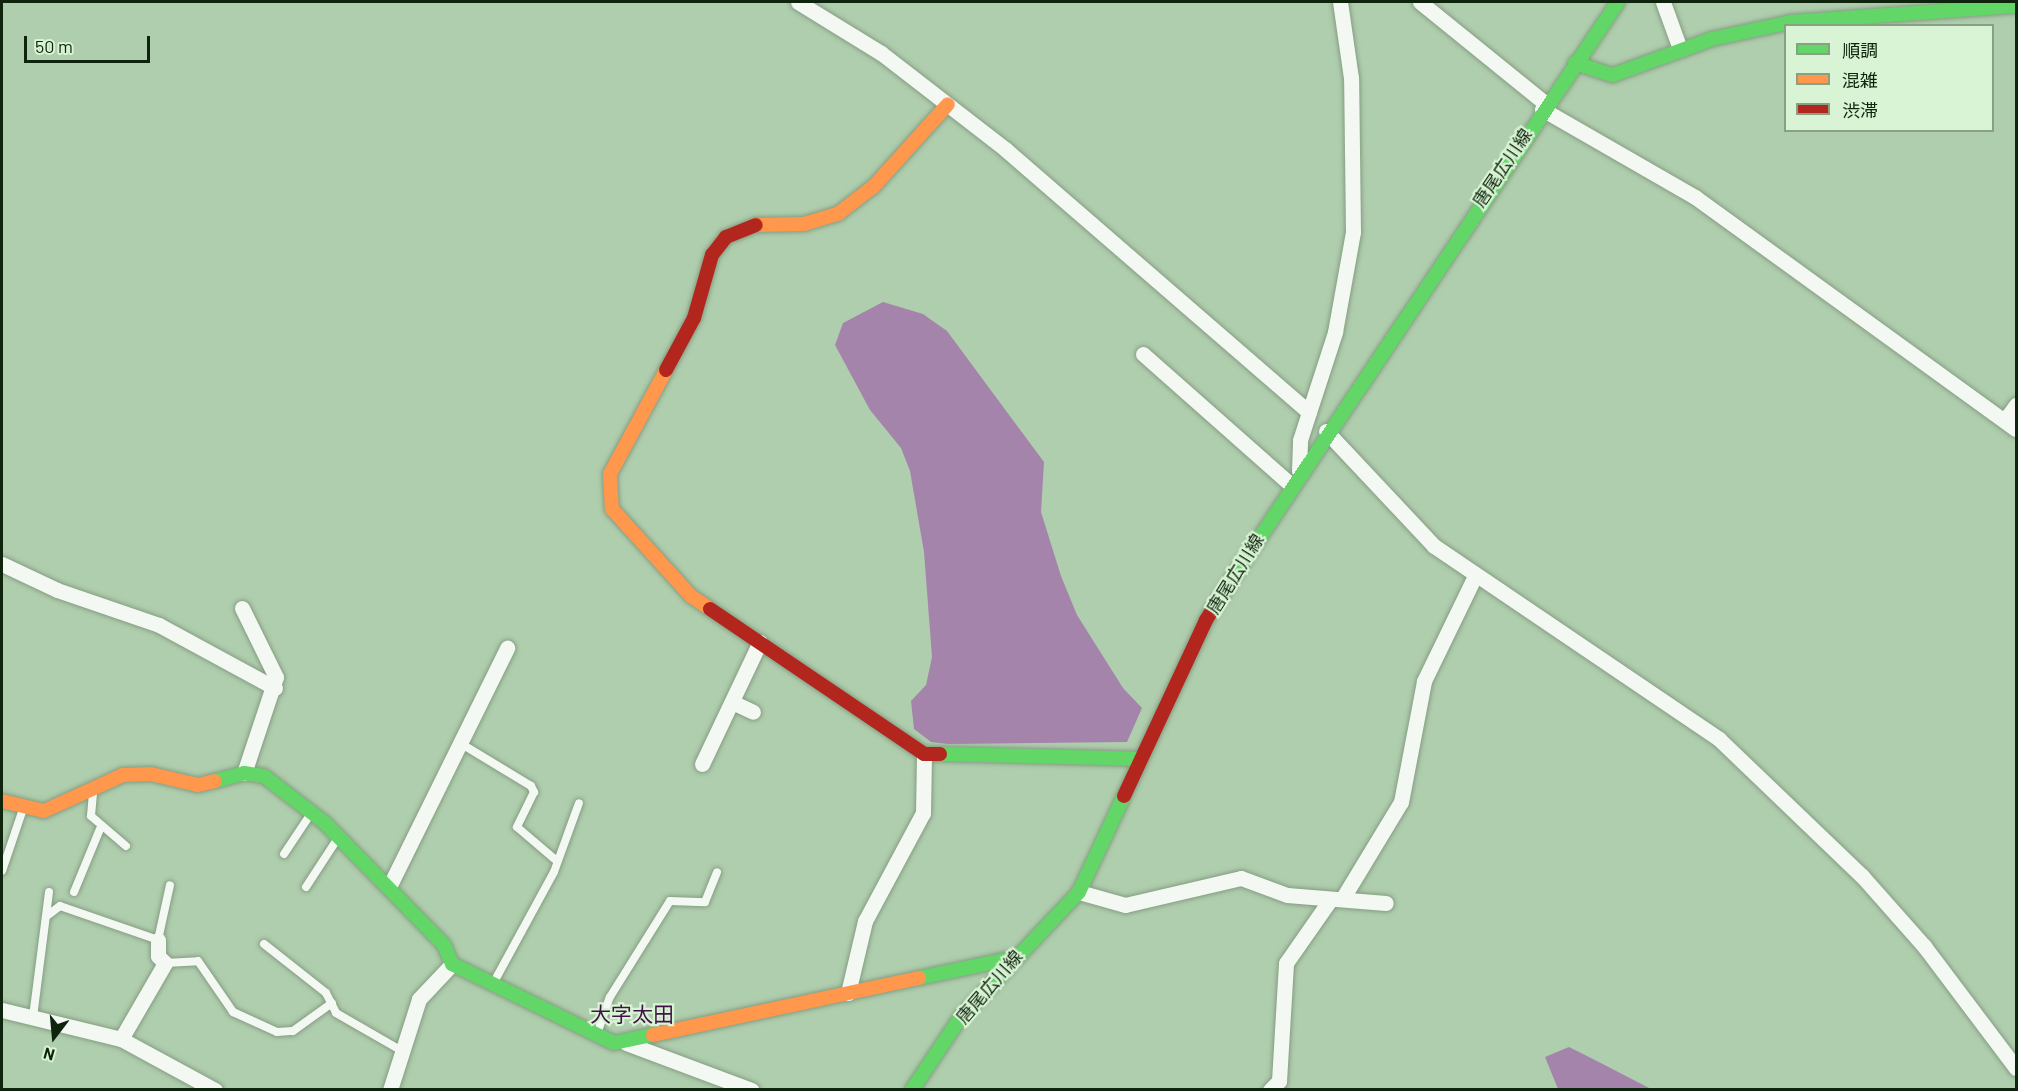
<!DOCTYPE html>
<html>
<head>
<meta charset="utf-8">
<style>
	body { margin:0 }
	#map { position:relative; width:2018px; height:1091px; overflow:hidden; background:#afcead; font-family:Barlow,"Noto Sans JP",sans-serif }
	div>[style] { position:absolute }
	.water>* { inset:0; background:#a584ab }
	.roads { filter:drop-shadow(0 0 2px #859d83) drop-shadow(0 0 2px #859d83) }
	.lane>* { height:8px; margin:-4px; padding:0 4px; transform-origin:4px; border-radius:4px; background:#f3f8f3 }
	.street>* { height:15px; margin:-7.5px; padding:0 7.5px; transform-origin:7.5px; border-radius:7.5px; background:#f3f8f3 }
	.fast>* { height:14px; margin:-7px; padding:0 7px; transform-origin:7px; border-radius:7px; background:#63d668 }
	.slow>* { height:14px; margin:-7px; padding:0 7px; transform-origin:7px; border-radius:7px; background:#ff974d }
	.jam>* { height:14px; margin:-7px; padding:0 7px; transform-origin:7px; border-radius:7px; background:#b3261e }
	span { translate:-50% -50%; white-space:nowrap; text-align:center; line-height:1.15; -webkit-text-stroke:4.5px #d8f4d5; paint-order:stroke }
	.street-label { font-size:18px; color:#0f240d }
	.quarter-label { font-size:21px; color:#401346 }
	.frame { position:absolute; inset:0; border:3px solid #0f240d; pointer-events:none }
	.legend { position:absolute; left:1784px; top:24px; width:210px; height:108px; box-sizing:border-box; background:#d8f4d5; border:2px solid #88a185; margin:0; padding:8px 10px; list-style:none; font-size:18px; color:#0f240d }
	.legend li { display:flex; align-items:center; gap:12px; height:30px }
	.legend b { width:30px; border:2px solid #88a185 }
	.north { position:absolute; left:24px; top:1007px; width:60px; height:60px; -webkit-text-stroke:4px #d8f4d5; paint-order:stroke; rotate:196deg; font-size:16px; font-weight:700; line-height:24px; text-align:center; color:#0f240d }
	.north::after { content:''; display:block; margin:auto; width:21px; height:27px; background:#0f240d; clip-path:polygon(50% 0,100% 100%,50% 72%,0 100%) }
	.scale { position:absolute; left:24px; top:36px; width:126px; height:27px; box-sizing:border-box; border:3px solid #0f240d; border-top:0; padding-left:8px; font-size:18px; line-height:21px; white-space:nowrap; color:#0f240d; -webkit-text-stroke:4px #d8f4d5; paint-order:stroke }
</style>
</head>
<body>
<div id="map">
	<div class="water">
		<i style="clip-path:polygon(883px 302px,923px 314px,947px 331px,1044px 462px,1041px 512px,1061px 576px,1077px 615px,1123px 688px,1142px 708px,1127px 742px,949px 744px,931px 742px,914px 729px,911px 701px,926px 685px,932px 657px,924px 552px,910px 471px,901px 448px,870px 410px,835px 345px,843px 323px)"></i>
		<i style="clip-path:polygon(1569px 1047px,1593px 1059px,1651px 1089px,1558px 1089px,1545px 1057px)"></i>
	</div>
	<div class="roads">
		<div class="lane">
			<i style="left:460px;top:743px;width:83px;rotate:31.2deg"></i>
			<i style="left:531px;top:786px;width:7px;rotate:63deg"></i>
			<i style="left:534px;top:792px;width:39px;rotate:116deg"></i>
			<i style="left:517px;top:827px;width:52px;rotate:40.4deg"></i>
			<i style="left:93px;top:793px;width:23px;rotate:95deg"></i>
			<i style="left:91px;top:816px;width:46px;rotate:40.6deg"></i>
			<i style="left:284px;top:854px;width:47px;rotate:-56.3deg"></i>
			<i style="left:2px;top:871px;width:65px;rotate:-71.3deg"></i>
			<i style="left:306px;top:887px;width:59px;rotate:-56.9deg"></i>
			<i style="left:74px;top:892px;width:68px;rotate:-67.6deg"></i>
			<i style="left:48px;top:915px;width:15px;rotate:-37deg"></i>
			<i style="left:60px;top:906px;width:104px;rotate:19.1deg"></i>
			<i style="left:158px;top:940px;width:56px;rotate:-77.7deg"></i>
			<i style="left:264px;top:944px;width:79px;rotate:38.3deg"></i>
			<i style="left:326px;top:993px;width:22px;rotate:63deg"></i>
			<i style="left:336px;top:1013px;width:76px;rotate:29.9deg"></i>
			<i style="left:165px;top:963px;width:33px;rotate:-3deg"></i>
			<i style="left:198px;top:961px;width:62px;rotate:55.5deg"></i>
			<i style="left:233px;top:1012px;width:48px;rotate:24.4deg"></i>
			<i style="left:277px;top:1032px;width:16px;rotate:-4deg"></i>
			<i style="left:293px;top:1031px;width:48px;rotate:-35.7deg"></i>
			<i style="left:494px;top:982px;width:125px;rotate:-61.4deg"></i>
			<i style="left:554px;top:872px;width:73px;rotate:-70.1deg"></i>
			<i style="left:33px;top:1017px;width:126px;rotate:-82.7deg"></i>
			<i style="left:597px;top:1034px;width:39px;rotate:-71deg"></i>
			<i style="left:610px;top:997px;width:113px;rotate:-58deg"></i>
			<i style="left:670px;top:901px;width:35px;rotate:2deg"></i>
			<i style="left:705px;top:902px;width:32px;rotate:-68deg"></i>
		</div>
		<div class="street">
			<i style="left:798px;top:2px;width:97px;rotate:31.6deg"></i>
			<i style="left:881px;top:53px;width:157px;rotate:37.7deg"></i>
			<i style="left:1005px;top:149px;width:402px;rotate:40.9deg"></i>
			<i style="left:1420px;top:2px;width:162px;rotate:39deg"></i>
			<i style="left:1663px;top:2px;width:50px;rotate:70.1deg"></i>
			<i style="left:1542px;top:109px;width:177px;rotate:29.9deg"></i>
			<i style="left:1695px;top:197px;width:396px;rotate:35.9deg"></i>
			<i style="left:1143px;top:354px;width:198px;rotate:41.5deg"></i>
			<i style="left:2005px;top:420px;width:19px;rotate:-54deg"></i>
			<i style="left:1326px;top:431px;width:158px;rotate:46.8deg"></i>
			<i style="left:1434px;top:546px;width:344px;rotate:34.1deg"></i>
			<i style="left:1719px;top:739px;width:198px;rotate:43.8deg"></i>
			<i style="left:1862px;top:876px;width:94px;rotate:48.5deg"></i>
			<i style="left:1924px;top:946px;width:153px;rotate:53deg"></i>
			<i style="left:1299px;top:471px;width:31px;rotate:-88deg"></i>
			<i style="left:1300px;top:440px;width:114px;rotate:-72deg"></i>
			<i style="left:1335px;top:332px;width:102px;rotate:-79.8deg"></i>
			<i style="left:1353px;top:232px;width:154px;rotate:-90.7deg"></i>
			<i style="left:1351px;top:78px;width:77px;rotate:-98.2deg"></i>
			<i style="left:2px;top:564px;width:61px;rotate:25.3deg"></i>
			<i style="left:57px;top:590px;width:108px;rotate:18.9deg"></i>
			<i style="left:159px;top:625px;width:132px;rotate:28.5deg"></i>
			<i style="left:242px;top:608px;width:77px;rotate:63.8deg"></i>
			<i style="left:276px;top:677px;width:101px;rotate:108.4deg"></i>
			<i style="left:732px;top:702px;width:23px;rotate:25deg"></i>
			<i style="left:702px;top:764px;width:135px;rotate:-64.6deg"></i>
			<i style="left:389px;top:887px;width:267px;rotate:-63.7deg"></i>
			<i style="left:1079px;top:892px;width:48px;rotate:15.8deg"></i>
			<i style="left:1125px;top:905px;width:119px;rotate:-13.1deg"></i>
			<i style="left:1241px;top:878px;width:49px;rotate:20.3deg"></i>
			<i style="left:1287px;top:895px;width:99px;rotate:4.6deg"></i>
			<i style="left:1344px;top:896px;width:110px;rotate:-58.8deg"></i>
			<i style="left:1401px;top:802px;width:123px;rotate:-79.2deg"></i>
			<i style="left:1424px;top:681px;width:117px;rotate:-64.1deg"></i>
			<i style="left:848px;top:993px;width:74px;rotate:-76.7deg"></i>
			<i style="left:865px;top:921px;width:123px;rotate:-61.8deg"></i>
			<i style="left:923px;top:813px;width:59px;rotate:-89deg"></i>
			<i style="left:2px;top:1010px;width:122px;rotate:13.7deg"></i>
			<i style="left:121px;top:1039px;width:107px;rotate:28.5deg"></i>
			<i style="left:121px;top:1039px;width:88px;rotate:-59.9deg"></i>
			<i style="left:165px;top:963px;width:10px;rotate:-135deg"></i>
			<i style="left:158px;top:956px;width:16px;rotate:-90deg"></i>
			<i style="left:626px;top:1043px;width:134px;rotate:20.5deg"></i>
			<i style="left:390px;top:1090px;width:96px;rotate:-72.3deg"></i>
			<i style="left:419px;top:999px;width:48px;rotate:-46.7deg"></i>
			<i style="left:1270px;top:1090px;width:13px;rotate:-45deg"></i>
			<i style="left:1279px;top:1081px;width:118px;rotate:-86.6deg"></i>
			<i style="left:1286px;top:963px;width:77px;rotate:-55.1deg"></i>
		</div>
		<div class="fast">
			<i style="left:1575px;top:63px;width:40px;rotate:18deg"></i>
			<i style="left:1613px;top:75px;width:105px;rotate:-20deg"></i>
			<i style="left:1712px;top:39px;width:81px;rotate:-12.1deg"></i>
			<i style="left:1791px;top:22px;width:226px;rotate:-4.1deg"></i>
			<i style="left:1232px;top:579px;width:694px;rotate:-56.22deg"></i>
			<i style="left:940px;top:754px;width:201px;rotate:1.4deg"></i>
			<i style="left:215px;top:781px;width:30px;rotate:-15deg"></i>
			<i style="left:244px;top:773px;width:20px;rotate:9deg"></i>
			<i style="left:264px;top:776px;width:77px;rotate:37.6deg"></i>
			<i style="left:325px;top:823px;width:170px;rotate:45.7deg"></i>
			<i style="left:444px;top:945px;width:21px;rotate:67deg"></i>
			<i style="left:452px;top:964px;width:180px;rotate:26deg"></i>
			<i style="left:614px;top:1043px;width:40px;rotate:-12deg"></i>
			<i style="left:919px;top:978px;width:96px;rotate:-12deg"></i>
			<i style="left:912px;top:1090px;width:87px;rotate:-56.3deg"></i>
			<i style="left:960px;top:1018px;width:173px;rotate:-46.6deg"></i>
			<i style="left:1079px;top:892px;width:106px;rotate:-64.9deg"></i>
		</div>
		<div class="slow">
			<i style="left:756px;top:225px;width:48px;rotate:-1.2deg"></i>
			<i style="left:804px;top:224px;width:37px;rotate:-17deg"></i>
			<i style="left:839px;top:213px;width:44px;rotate:-37.6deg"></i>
			<i style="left:874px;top:186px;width:110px;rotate:-47.9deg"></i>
			<i style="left:666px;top:370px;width:118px;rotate:118.3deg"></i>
			<i style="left:610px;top:474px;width:35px;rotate:87deg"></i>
			<i style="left:612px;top:509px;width:118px;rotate:47.8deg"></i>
			<i style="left:691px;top:596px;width:23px;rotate:34deg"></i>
			<i style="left:2px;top:801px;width:43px;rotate:13.4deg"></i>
			<i style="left:44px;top:811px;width:87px;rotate:-24.5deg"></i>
			<i style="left:123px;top:775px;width:28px;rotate:-2deg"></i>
			<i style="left:151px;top:774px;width:48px;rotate:13.2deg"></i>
			<i style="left:198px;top:785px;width:17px;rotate:-13deg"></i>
			<i style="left:653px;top:1035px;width:272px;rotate:-12.1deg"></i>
		</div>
		<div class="jam">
			<i style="left:666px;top:370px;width:59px;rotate:-61.7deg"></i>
			<i style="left:694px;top:318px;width:66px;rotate:-74.1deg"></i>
			<i style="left:712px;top:255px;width:23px;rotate:-52deg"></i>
			<i style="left:726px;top:237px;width:32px;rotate:-22deg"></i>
			<i style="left:710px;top:609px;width:258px;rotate:34.1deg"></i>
			<i style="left:924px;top:754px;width:16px"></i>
			<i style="left:1124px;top:796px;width:194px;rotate:-65deg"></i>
			<i style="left:1206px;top:620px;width:49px;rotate:-57.6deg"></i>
		</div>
	</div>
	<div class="street-label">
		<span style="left:1502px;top:168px;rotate:-56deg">唐尾広川線</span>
		<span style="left:1235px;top:574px;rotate:-58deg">唐尾広川線</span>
		<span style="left:989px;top:987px;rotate:-49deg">唐尾広川線</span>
	</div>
	<div class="quarter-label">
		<span style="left:632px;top:1014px">大字太田</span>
	</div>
	<div class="frame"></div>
	<ul class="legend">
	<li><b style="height:8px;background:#63d668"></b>順調</li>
	<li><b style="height:8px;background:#ff974d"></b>混雑</li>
	<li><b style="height:8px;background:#b3261e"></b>渋滞</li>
	</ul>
	<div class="north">N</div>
	<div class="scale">50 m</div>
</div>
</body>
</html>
